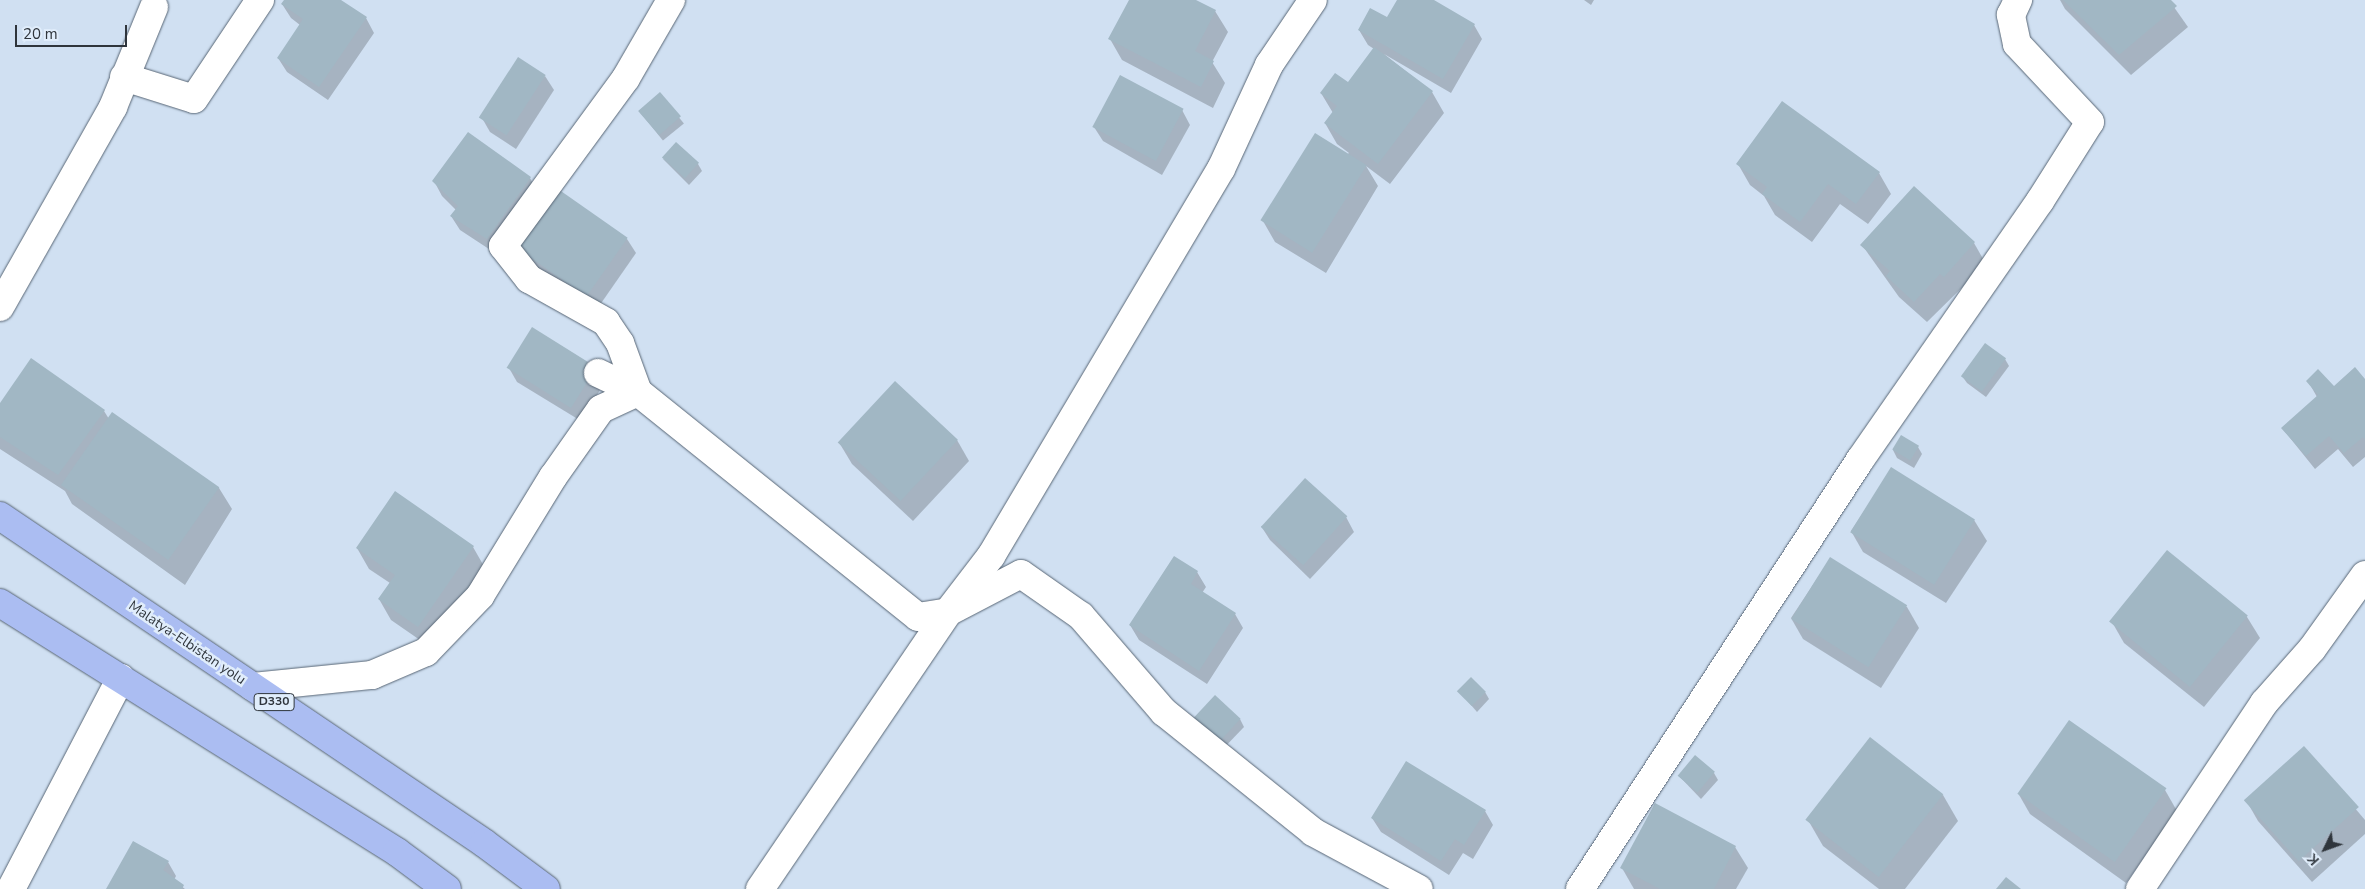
<!DOCTYPE html>
<html>
<head>
<meta charset="utf-8">
<style>
	body { margin:0 }
	#map { position:relative; width:2365px; height:889px; overflow:hidden; background:#d0e0f2; font-family:"Nunito Sans",sans-serif }
	div>[style] { position:absolute }
	.shadow>* { inset:0; background:#0003; transform-origin:0 0 }
	.building>* { inset:0; background:#a1b7c4; transform-origin:0 0 }
	.roads { filter:drop-shadow(0 0 1px #586675) drop-shadow(0 0 1px #586675) }
	.minor>* { height:28px; margin:-14px; padding:0 14px; transform-origin:14px; border-radius:14px; background:#fff }
	.major>* { height:28px; margin:-14px; padding:0 14px; transform-origin:14px; border-radius:14px; background:#abbdf2 }
	span { translate:-50% -50%; white-space:nowrap; text-align:center; line-height:1.15; -webkit-text-stroke:5px #e0edfb; paint-order:stroke }
	.shield-label span { padding:1px 4px; background:#e0edfb; border:1px solid; border-radius:4px; -webkit-text-stroke-width:0 }
	.shield-label { font-size:12px; color:#2f353c; font-weight:700 }
	.street-label { font-size:14px; color:#2f353c }
	.north { position:absolute; left:2300px; top:824px; width:50px; height:50px; -webkit-text-stroke:4px #e0edfb; paint-order:stroke; rotate:228deg; font-size:14px; font-weight:700; line-height:20px; text-align:center; color:#2f353c }
	.north::after { content:''; display:block; margin:auto; width:18px; height:22px; background:#2f353c; clip-path:polygon(50% 0,100% 100%,50% 72%,0 100%) }
	.scale { position:absolute; left:15px; top:25px; width:112px; height:22px; box-sizing:border-box; border:2px solid #2f353c; border-top:0; padding-left:6px; font-size:15px; line-height:18px; white-space:nowrap; color:#2f353c; -webkit-text-stroke:4px #e0edfb; paint-order:stroke }
</style>
</head>
<body>
<div id="map">
	<div class="shadow">
		<i style="clip-path:polygon(285px 0,339px 0,366px 18px,374px 33px,328px 100px,287px 72px,278px 58px,300px 25px,291px 18px,282px 4px)"></i>
		<i style="clip-path:polygon(1130px 0,1193px 0,1215px 11px,1228px 32px,1212px 62px,1225px 83px,1213px 108px,1122px 60px,1110px 39px)"></i>
		<i style="clip-path:polygon(1399px 0,1431px 0,1474px 25px,1482px 39px,1451px 93px,1384px 54px,1432px 92px,1444px 113px,1390px 184px,1366px 166px,1378px 186px,1326px 273px,1275px 242px,1263px 221px,1349px 153px,1337px 144px,1325px 123px,1333px 113px,1321px 93px,1348px 84px,1374px 49px,1368px 45px,1359px 30px,1388px 19px)"></i>
		<i style="clip-path:polygon(1584px 0,1594px 0,1591px 5px)"></i>
		<i style="clip-path:polygon(2060px 0,2169px 0,2188px 27px,2131px 75px,2065px 9px)"></i>
		<i style="clip-path:polygon(545px 76px,554px 90px,516px 149px,490px 132px,482px 118px)"></i>
		<i style="left:660px;top:94px;width:38px;height:27px;rotate:51deg"></i>
		<i style="clip-path:polygon(1182px 110px,1190px 125px,1162px 175px,1103px 141px,1094px 127px)"></i>
		<i style="clip-path:polygon(663px 159px,698px 164px,702px 171px,689px 185px)"></i>
		<i style="clip-path:polygon(1738px 164px,1879px 173px,1891px 194px,1868px 224px,1840px 204px,1812px 242px,1775px 215px,1764px 196px,1750px 185px)"></i>
		<i style="clip-path:polygon(530px 178px,538px 193px,495px 253px,460px 230px,451px 216px,456px 210px,442px 196px,434px 181px)"></i>
		<i style="clip-path:polygon(1914px 188px,1974px 243px,1986px 264px,1927px 322px,1899px 297px,1862px 245px)"></i>
		<i style="clip-path:polygon(627px 239px,636px 253px,595px 312px,526px 263px,518px 248px)"></i>
		<i style="clip-path:polygon(2005px 359px,2009px 366px,1986px 397px,1967px 383px,1962px 376px)"></i>
		<i style="clip-path:polygon(509px 368px,605px 382px,581px 421px,517px 382px)"></i>
		<i style="clip-path:polygon(2365px 380px,2365px 457px,2353px 467px,2338px 449px,2315px 469px,2282px 428px,2317px 397px,2308px 381px,2333px 388px)"></i>
		<i style="clip-path:polygon(0 405px,104px 411px,109px 419px,112px 414px,219px 488px,232px 509px,185px 585px,72px 504px,65px 491px,0 449px)"></i>
		<i style="clip-path:polygon(957px 440px,969px 461px,913px 521px,852px 464px,840px 444px)"></i>
		<i style="clip-path:polygon(1918px 447px,1922px 454px,1914px 468px,1897px 458px,1893px 450px)"></i>
		<i style="clip-path:polygon(1892px 469px,1974px 520px,1987px 541px,1946px 603px,1863px 552px,1851px 531px)"></i>
		<i style="clip-path:polygon(1346px 517px,1354px 532px,1310px 579px,1270px 540px,1261px 526px)"></i>
		<i style="clip-path:polygon(473px 547px,485px 568px,430px 647px,391px 620px,379px 599px,390px 583px,369px 569px,357px 548px)"></i>
		<i style="clip-path:polygon(2167px 552px,2247px 617px,2260px 638px,2204px 707px,2124px 643px,2112px 622px)"></i>
		<i style="clip-path:polygon(1174px 557px,1197px 572px,1206px 587px,1202px 593px,1235px 614px,1243px 628px,1207px 684px,1139px 640px,1130px 625px)"></i>
		<i style="clip-path:polygon(1830px 559px,1907px 607px,1919px 628px,1881px 688px,1803px 639px,1791px 618px)"></i>
		<i style="clip-path:polygon(1459px 691px,1485px 692px,1489px 699px,1477px 712px)"></i>
		<i style="clip-path:polygon(1240px 719px,1244px 727px,1220px 752px,1196px 730px)"></i>
		<i style="clip-path:polygon(2304px 748px,2365px 820px,2365px 834px,2312px 882px,2258px 821px,2246px 800px)"></i>
		<i style="clip-path:polygon(1714px 773px,1718px 780px,1701px 799px,1679px 776px)"></i>
		<i style="clip-path:polygon(2165px 790px,2177px 811px,2126px 883px,2030px 814px,2018px 793px)"></i>
		<i style="clip-path:polygon(1943px 795px,1958px 821px,1905px 889px,1879px 889px,1823px 846px,1808px 820px)"></i>
		<i style="clip-path:polygon(1485px 811px,1493px 825px,1473px 859px,1463px 853px,1449px 875px,1381px 832px,1372px 818px)"></i>
		<i style="clip-path:polygon(1735px 847px,1748px 868px,1736px 889px,1634px 889px,1622px 868px)"></i>
		<i style="clip-path:polygon(168px 862px,176px 876px,174px 880px,185px 889px,107px 889px)"></i>
	</div>
	<div class="building">
		<i style="clip-path:polygon(284px 0,341px 0,367px 17px,319px 87px,277px 58px,303px 19px,281px 4px)"></i>
		<i style="clip-path:polygon(1129px 0,1196px 0,1216px 10px,1195px 51px,1214px 61px,1201px 87px,1108px 39px)"></i>
		<i style="clip-path:polygon(1397px 0,1434px 0,1475px 24px,1443px 79px,1358px 30px,1370px 8px,1387px 17px)"></i>
		<i style="clip-path:polygon(2063px 0,2171px 0,2177px 6px,2119px 55px)"></i>
		<i style="clip-path:polygon(1374px 47px,1433px 91px,1378px 164px,1324px 123px,1337px 106px,1320px 93px,1335px 73px,1348px 82px)"></i>
		<i style="left:518px;top:57px;width:33px;height:72px;rotate:33deg"></i>
		<i style="left:1120px;top:75px;width:72px;height:59px;rotate:28deg"></i>
		<i style="left:660px;top:92px;width:32px;height:29px;rotate:49deg"></i>
		<i style="clip-path:polygon(1782px 101px,1880px 172px,1856px 204px,1828px 184px,1800px 222px,1762px 194px,1767px 187px,1736px 164px)"></i>
		<i style="clip-path:polygon(468px 132px,531px 177px,487px 239px,450px 216px,458px 206px,432px 181px)"></i>
		<i style="left:1315px;top:133px;width:61px;height:103px;rotate:32deg"></i>
		<i style="left:676px;top:142px;width:31px;height:21px;rotate:42deg"></i>
		<i style="clip-path:polygon(1914px 186px,1975px 242px,1944px 277px,1940px 274px,1914px 302px,1886px 276px,1890px 271px,1860px 245px)"></i>
		<i style="left:558px;top:189px;width:85px;height:72px;rotate:35deg"></i>
		<i style="left:532px;top:327px;width:76px;height:48px;rotate:32deg"></i>
		<i style="left:1985px;top:343px;width:26px;height:41px;rotate:36deg"></i>
		<i style="clip-path:polygon(31px 358px,105px 410px,58px 475px,0 437px,0 403px)"></i>
		<i style="clip-path:polygon(2355px 367px,2365px 379px,2365px 439px,2363px 437px,2344px 453px,2329px 436px,2306px 456px,2281px 428px,2318px 395px,2306px 381px,2318px 369px,2334px 386px)"></i>
		<i style="left:895px;top:381px;width:86px;height:84px;rotate:43deg"></i>
		<i style="left:112px;top:412px;width:131px;height:89px;rotate:35deg"></i>
		<i style="left:1901px;top:435px;width:21px;height:17px;rotate:31deg"></i>
		<i style="left:1891px;top:467px;width:99px;height:77px;rotate:32deg"></i>
		<i style="left:1305px;top:478px;width:57px;height:66px;rotate:42deg"></i>
		<i style="clip-path:polygon(395px 491px,474px 546px,418px 627px,378px 599px,395px 575px,356px 548px)"></i>
		<i style="left:2167px;top:550px;width:104px;height:92px;rotate:39deg"></i>
		<i style="clip-path:polygon(1174px 556px,1198px 571px,1191px 584px,1236px 613px,1199px 671px,1129px 625px)"></i>
		<i style="left:1830px;top:557px;width:91px;height:73px;rotate:32deg"></i>
		<i style="left:1471px;top:677px;width:21px;height:20px;rotate:45deg"></i>
		<i style="left:1215px;top:695px;width:35px;height:38px;rotate:43deg"></i>
		<i style="left:2069px;top:720px;width:119px;height:90px;rotate:35deg"></i>
		<i style="left:1870px;top:737px;width:93px;height:105px;rotate:38deg"></i>
		<i style="left:2304px;top:746px;width:82px;height:81px;rotate:48deg"></i>
		<i style="left:1695px;top:755px;width:26px;height:27px;rotate:40deg"></i>
		<i style="clip-path:polygon(1406px 761px,1486px 810px,1464px 845px,1455px 839px,1441px 861px,1371px 818px)"></i>
		<i style="clip-path:polygon(1655px 803px,1736px 846px,1714px 889px,1660px 889px,1620px 868px)"></i>
		<i style="clip-path:polygon(133px 841px,169px 861px,163px 870px,184px 885px,182px 889px,106px 889px)"></i>
		<i style="clip-path:polygon(2006px 877px,2021px 889px,1996px 889px)"></i>
	</div>
	<div class="roads">
		<div class="minor">
			<i style="left:124px;top:77px;width:73px;rotate:17.4deg"></i>
			<i style="left:194px;top:99px;width:119px;rotate:-56.3deg"></i>
			<i style="left:0;top:307px;width:230px;rotate:-60.5deg"></i>
			<i style="left:113px;top:107px;width:108px;rotate:-67.7deg"></i>
			<i style="left:598px;top:373px;width:44px;rotate:25.4deg"></i>
			<i style="left:638px;top:392px;width:359px;rotate:38.8deg"></i>
			<i style="left:918px;top:617px;width:30px;rotate:-9deg"></i>
			<i style="left:948px;top:612px;width:82px;rotate:-27.5deg"></i>
			<i style="left:1021px;top:574px;width:73px;rotate:35deg"></i>
			<i style="left:1081px;top:616px;width:127px;rotate:49.2deg"></i>
			<i style="left:1164px;top:712px;width:191px;rotate:38.8deg"></i>
			<i style="left:1313px;top:832px;width:120px;rotate:28.3deg"></i>
			<i style="left:253px;top:687px;width:120px;rotate:-5.8deg"></i>
			<i style="left:372px;top:675px;width:59px;rotate:-23.1deg"></i>
			<i style="left:426px;top:652px;width:78px;rotate:-46deg"></i>
			<i style="left:480px;top:596px;width:140px;rotate:-58.5deg"></i>
			<i style="left:553px;top:477px;width:83px;rotate:-54.8deg"></i>
			<i style="left:601px;top:409px;width:41px;rotate:-24.7deg"></i>
			<i style="left:638px;top:392px;width:52px;rotate:-110.2deg"></i>
			<i style="left:620px;top:343px;width:25px;rotate:-124deg"></i>
			<i style="left:606px;top:322px;width:88px;rotate:-150.8deg"></i>
			<i style="left:529px;top:279px;width:42px;rotate:-128.2deg"></i>
			<i style="left:503px;top:246px;width:208px;rotate:-53.8deg"></i>
			<i style="left:626px;top:78px;width:90px;rotate:-60deg"></i>
			<i style="left:11px;top:889px;width:238px;rotate:-62.5deg"></i>
			<i style="left:760px;top:889px;width:335px;rotate:-55.8deg"></i>
			<i style="left:948px;top:612px;width:71px;rotate:-52.5deg"></i>
			<i style="left:991px;top:556px;width:450px;rotate:-59.3deg"></i>
			<i style="left:1221px;top:169px;width:115px;rotate:-65.2deg"></i>
			<i style="left:1269px;top:65px;width:78px;rotate:-55.9deg"></i>
			<i style="left:1580px;top:889px;width:512px;rotate:-56.87deg"></i>
			<i style="left:1860px;top:460px;width:315px;rotate:-55.2deg"></i>
			<i style="left:2040px;top:201px;width:93px;rotate:-57.7deg"></i>
			<i style="left:2090px;top:122px;width:107px;rotate:-133.1deg"></i>
			<i style="left:2017px;top:44px;width:30px;rotate:-102deg"></i>
			<i style="left:2011px;top:15px;width:17px;rotate:-65deg"></i>
			<i style="left:2140px;top:889px;width:224px;rotate:-56.3deg"></i>
			<i style="left:2264px;top:703px;width:72px;rotate:-48.4deg"></i>
			<i style="left:2312px;top:649px;width:91px;rotate:-54.4deg"></i>
		</div>
		<div class="major">
			<i style="left:0;top:516px;width:584px;rotate:34.04deg"></i>
			<i style="left:484px;top:843px;width:77px;rotate:36.6deg"></i>
			<i style="left:0;top:603px;width:469px;rotate:32.1deg"></i>
			<i style="left:397px;top:852px;width:62px;rotate:36.5deg"></i>
		</div>
	</div>
	<div class="shield-label">
		<span style="left:274px;top:702px">D330</span>
	</div>
	<div class="street-label">
		<span style="left:187px;top:643px;rotate:34deg">Malatya-Elbistan yolu</span>
	</div>
	<div class="north">K</div>
	<div class="scale">20 m</div>
</div>
</body>
</html>
